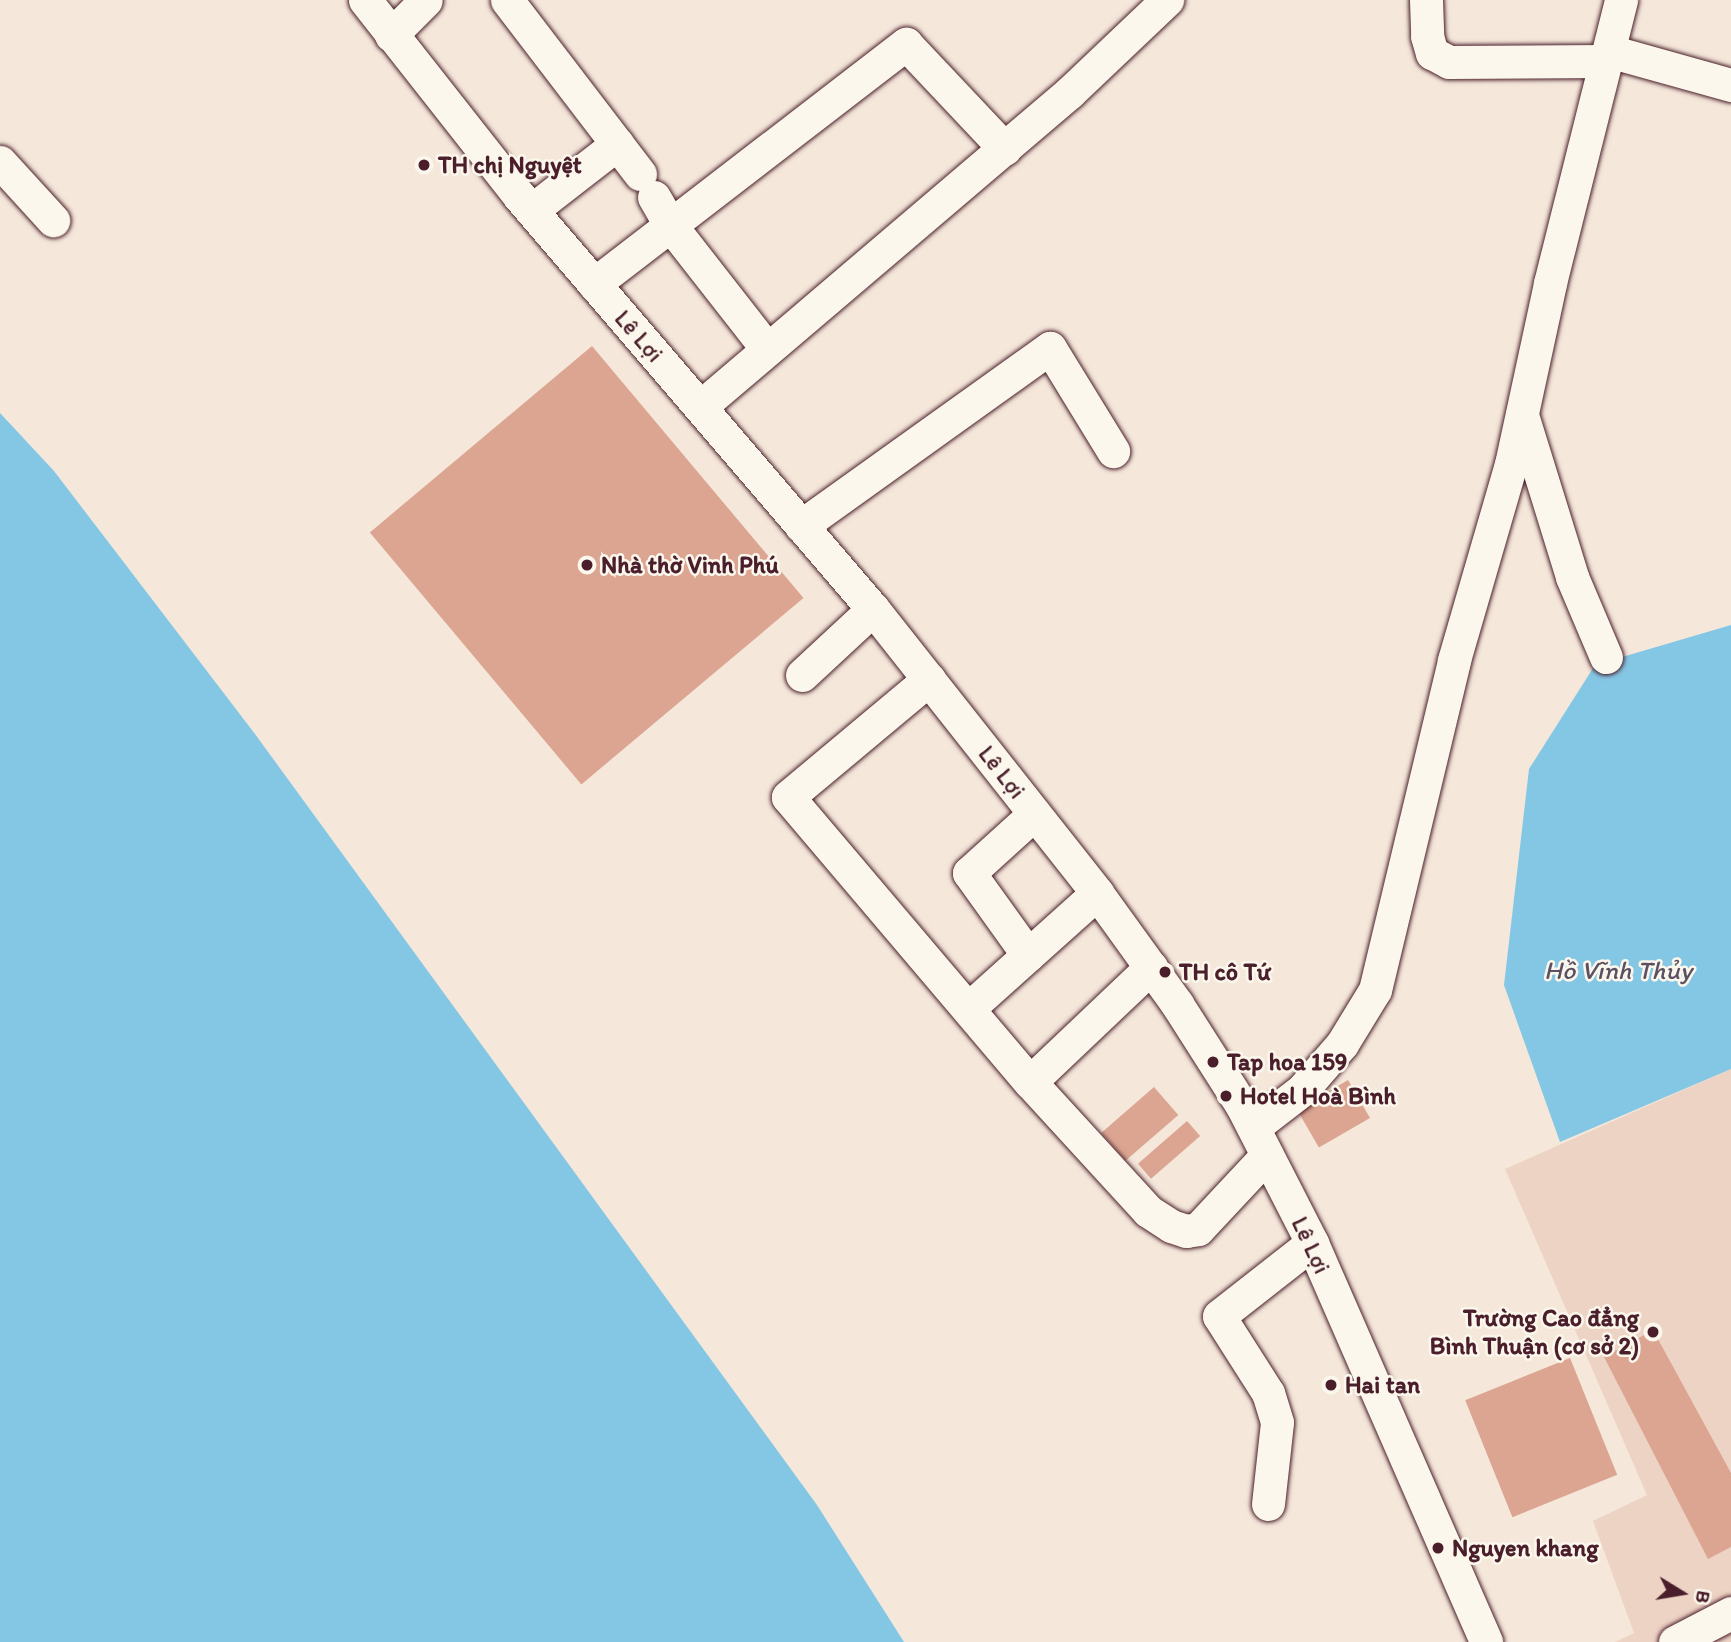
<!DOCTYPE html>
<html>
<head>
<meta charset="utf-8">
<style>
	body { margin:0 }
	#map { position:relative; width:1731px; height:1642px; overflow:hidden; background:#f5e7da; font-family:Itim,sans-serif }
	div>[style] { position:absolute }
	.built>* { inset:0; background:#edd3c4 }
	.water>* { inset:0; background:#84c7e5 }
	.building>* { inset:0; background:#dba592; transform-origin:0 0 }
	.roads { filter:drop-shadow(0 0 2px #4a1f2b) drop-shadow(0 0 2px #4a1f2b) }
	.minor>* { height:33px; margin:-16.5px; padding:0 16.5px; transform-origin:16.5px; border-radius:16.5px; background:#fbf7ec }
	.dots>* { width:19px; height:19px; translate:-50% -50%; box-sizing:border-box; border:4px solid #fbf7ec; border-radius:50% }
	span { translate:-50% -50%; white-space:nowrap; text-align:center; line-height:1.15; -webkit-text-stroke:5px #fbf7ec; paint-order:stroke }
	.poi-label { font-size:24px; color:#4a1f2b; font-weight:700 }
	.left { translate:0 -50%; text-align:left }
	.right { translate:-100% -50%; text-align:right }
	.street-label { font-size:24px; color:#4a1f2b }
	.water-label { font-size:26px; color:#5b5163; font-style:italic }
	.north { position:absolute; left:1647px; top:1558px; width:70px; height:70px; -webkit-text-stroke:5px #fbf7ec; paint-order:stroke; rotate:101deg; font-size:19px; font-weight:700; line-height:28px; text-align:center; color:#4a1f2b }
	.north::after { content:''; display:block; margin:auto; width:24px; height:32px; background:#4a1f2b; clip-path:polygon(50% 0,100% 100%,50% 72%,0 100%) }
</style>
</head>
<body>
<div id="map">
	<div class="built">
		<i style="clip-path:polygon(1731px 1069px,1731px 1642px,1615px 1642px,1634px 1633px,1593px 1521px,1647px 1495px,1505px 1169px)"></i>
	</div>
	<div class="water">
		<i style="clip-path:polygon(0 413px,54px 471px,255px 734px,817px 1505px,904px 1642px,0 1642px)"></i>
		<i style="clip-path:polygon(1731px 625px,1731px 1069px,1560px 1142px,1504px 985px,1529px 769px,1595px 665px)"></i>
	</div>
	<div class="building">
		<i style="left:592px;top:346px;width:329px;height:290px;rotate:50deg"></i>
		<i style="left:1348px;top:1080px;width:44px;height:59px;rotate:60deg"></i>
		<i style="left:1154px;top:1087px;width:37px;height:70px;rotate:49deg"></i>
		<i style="left:1187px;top:1121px;width:20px;height:65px;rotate:49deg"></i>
		<i style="clip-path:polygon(1653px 1330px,1731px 1473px,1731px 1547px,1708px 1559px,1604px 1357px)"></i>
		<i style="left:1570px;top:1358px;width:126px;height:113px;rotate:68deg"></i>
	</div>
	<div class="roads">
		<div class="minor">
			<i style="left:365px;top:0;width:249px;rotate:51.8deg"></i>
			<i style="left:519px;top:196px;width:544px;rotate:49.4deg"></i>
			<i style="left:873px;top:609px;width:362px;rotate:51.7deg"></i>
			<i style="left:1097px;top:893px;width:137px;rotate:54.2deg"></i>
			<i style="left:1177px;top:1004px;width:121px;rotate:57.5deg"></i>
			<i style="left:1242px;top:1106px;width:154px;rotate:62.9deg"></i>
			<i style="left:1312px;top:1243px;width:435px;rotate:66.4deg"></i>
			<i style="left:507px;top:0;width:219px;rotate:52.6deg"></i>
			<i style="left:1426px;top:0;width:36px;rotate:88deg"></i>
			<i style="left:1427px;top:36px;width:18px;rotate:74deg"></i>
			<i style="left:1432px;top:53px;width:19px;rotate:28deg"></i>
			<i style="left:1449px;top:62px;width:157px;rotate:-0.4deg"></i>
			<i style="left:391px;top:35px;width:49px;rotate:-45deg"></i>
			<i style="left:1609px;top:51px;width:127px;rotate:15.6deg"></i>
			<i style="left:0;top:162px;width:79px;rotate:47.6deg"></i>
			<i style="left:654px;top:197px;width:34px;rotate:60deg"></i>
			<i style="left:671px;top:226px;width:156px;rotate:52deg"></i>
			<i style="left:532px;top:210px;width:108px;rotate:-37.8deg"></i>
			<i style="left:594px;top:284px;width:394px;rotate:-37.6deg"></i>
			<i style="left:906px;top:44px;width:144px;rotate:46.7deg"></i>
			<i style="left:700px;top:407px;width:486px;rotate:-40.4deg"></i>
			<i style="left:1070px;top:92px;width:134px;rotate:-43.5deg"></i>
			<i style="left:1522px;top:415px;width:170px;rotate:72.8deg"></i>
			<i style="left:1572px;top:577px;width:87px;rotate:67deg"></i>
			<i style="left:801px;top:526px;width:306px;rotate:-35.6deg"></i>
			<i style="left:1050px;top:348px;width:121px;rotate:58.5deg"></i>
			<i style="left:802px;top:675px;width:97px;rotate:-42.9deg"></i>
			<i style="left:929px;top:679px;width:184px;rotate:140.1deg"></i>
			<i style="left:788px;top:797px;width:374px;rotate:49.7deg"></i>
			<i style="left:1030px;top:1082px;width:175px;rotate:47.5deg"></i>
			<i style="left:1148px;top:1211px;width:27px;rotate:33deg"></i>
			<i style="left:1171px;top:1226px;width:16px;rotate:18deg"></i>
			<i style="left:1186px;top:1231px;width:12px;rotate:-9deg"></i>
			<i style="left:1198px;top:1229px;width:101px;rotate:-47deg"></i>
			<i style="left:1028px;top:955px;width:101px;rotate:-125.7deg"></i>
			<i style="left:969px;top:873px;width:88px;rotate:-42.2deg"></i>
			<i style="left:969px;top:1008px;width:172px;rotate:-41.9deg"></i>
			<i style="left:1030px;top:1082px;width:167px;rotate:-43.5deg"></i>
			<i style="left:1254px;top:1127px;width:61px;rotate:-37.6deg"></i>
			<i style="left:1302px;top:1090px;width:61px;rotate:-49deg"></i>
			<i style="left:1342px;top:1044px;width:63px;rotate:-58.6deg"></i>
			<i style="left:1375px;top:990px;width:339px;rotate:-76.5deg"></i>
			<i style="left:1454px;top:660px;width:204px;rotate:-73.8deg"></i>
			<i style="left:1511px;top:464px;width:185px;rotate:-77.8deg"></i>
			<i style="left:1550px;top:283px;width:292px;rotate:-75.9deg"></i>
			<i style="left:1268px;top:1504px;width:82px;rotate:-83.7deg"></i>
			<i style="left:1277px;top:1422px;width:30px;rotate:-107deg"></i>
			<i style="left:1268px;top:1393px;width:91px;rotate:-122.5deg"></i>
			<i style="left:1219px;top:1316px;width:118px;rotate:-38.1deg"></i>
			<i style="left:1675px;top:1642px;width:63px;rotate:-27.4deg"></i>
		</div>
	</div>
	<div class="dots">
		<i style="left:424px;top:165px;background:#4a1f2b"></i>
		<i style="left:587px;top:565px;background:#4a1f2b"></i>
		<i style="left:1165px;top:972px;background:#4a1f2b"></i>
		<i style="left:1213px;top:1062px;background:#4a1f2b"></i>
		<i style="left:1226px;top:1096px;background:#4a1f2b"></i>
		<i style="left:1653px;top:1332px;background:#4a1f2b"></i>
		<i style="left:1331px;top:1385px;background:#4a1f2b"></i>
		<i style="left:1438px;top:1548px;background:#4a1f2b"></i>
	</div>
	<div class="poi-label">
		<span class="left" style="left:438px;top:165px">TH chị Nguyệt</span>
		<span class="left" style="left:601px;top:565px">Nhà thờ Vinh Phú</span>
		<span class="left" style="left:1179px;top:972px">TH cô Tứ</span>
		<span class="left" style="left:1227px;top:1062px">Tap hoa 159</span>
		<span class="left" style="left:1240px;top:1096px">Hotel Hoà Bình</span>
		<span class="right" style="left:1639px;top:1332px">Trường Cao đẳng<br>Bình Thuận (cơ sở 2)</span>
		<span class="left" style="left:1345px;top:1385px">Hai tan</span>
		<span class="left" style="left:1452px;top:1548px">Nguyen khang</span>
	</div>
	<div class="street-label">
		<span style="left:639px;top:336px;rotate:49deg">Lê Lợi</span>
		<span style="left:1002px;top:772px;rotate:52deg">Lê Lợi</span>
		<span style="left:1311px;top:1245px;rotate:65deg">Lê Lợi</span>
	</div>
	<div class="water-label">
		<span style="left:1618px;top:971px">Hồ Vĩnh Thủy</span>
	</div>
	<div class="north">B</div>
</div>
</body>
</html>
